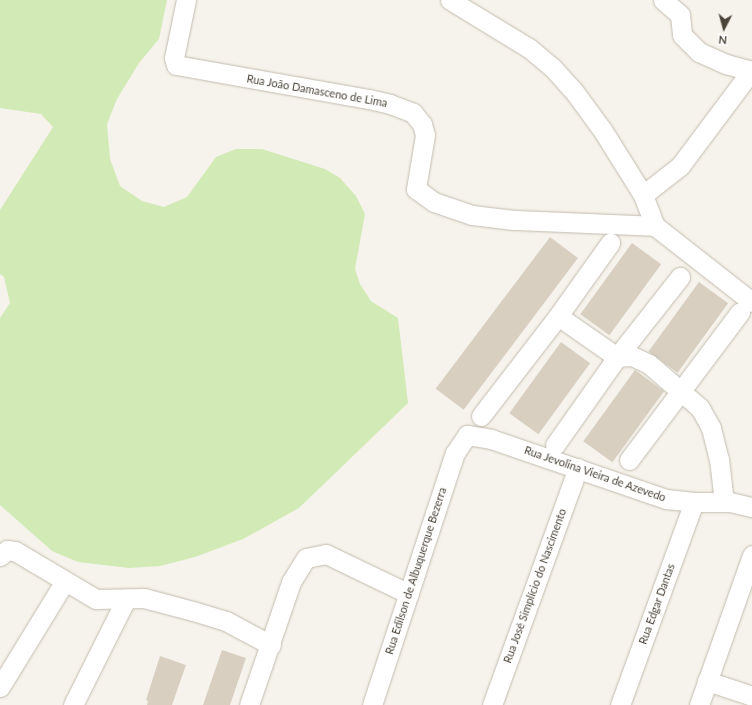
<!DOCTYPE html>
<html>
<head>
<meta charset="utf-8">
<style>
	body { margin:0 }
	#map { position:relative; width:752px; height:705px; overflow:hidden; background:#f6f3ec; font-family:Lato,sans-serif }
	div>[style] { position:absolute }
	.green>* { inset:0; background:#d2eab5 }
	.building>* { inset:0; background:#d8cfc1; transform-origin:0 0 }
	.roads { filter:drop-shadow(0 0 1px #c2bbae) drop-shadow(0 0 1px #c2bbae) }
	.minor>* { height:19px; margin:-9.5px; padding:0 9.5px; transform-origin:9.5px; border-radius:9.5px; background:#fff }
	span { translate:-50% -50%; white-space:nowrap; text-align:center; line-height:1.15; -webkit-text-stroke:4px #fff; paint-order:stroke }
	.street-label { font-size:11px; color:#4b4439 }
	.north { position:absolute; left:704px; top:8px; width:40px; height:40px; -webkit-text-stroke:3px #fff; paint-order:stroke; rotate:186deg; font-size:11px; font-weight:700; line-height:16px; text-align:center; color:#4b4439 }
	.north::after { content:''; display:block; margin:auto; width:14px; height:18px; background:#4b4439; clip-path:polygon(50% 0,100% 100%,50% 72%,0 100%) }
</style>
</head>
<body>
<div id="map">
	<div class="green">
		<i style="clip-path:polygon(0 0,167px 0,159px 39px,139px 63px,117px 99px,107px 124px,110px 159px,120px 186px,142px 201px,164px 207px,187px 197px,216px 157px,236px 149px,262px 149px,325px 169px,340px 178px,356px 196px,365px 214px,355px 269px,360px 284px,371px 301px,398px 318px,408px 403px,299px 508px,243px 539px,195px 557px,160px 566px,129px 568px,78px 562px,52px 551px,0 505px,0 318px,10px 303px,4px 277px,0 274px,0 210px,53px 127px,41px 114px,0 108px)"></i>
	</div>
	<div class="building">
		<i style="left:550px;top:237px;width:35px;height:190px;rotate:37deg"></i>
		<i style="left:632px;top:243px;width:36px;height:88px;rotate:36deg"></i>
		<i style="left:699px;top:282px;width:36px;height:86px;rotate:36deg"></i>
		<i style="left:561px;top:342px;width:36px;height:88px;rotate:36deg"></i>
		<i style="left:635px;top:370px;width:36px;height:88px;rotate:36deg"></i>
		<i style="clip-path:polygon(222px 650px,246px 658px,230px 705px,203px 705px)"></i>
		<i style="clip-path:polygon(160px 656px,186px 665px,172px 705px,147px 705px,148px 701px,146px 700px)"></i>
	</div>
	<div class="roads">
		<div class="minor">
			<i style="left:186px;top:0;width:59px;rotate:101.7deg"></i>
			<i style="left:174px;top:58px;width:7px;rotate:74deg"></i>
			<i style="left:176px;top:65px;width:196px;rotate:10deg"></i>
			<i style="left:369px;top:99px;width:22px;rotate:13deg"></i>
			<i style="left:390px;top:104px;width:25px;rotate:21deg"></i>
			<i style="left:413px;top:113px;width:14px;rotate:51deg"></i>
			<i style="left:422px;top:124px;width:11px;rotate:75deg"></i>
			<i style="left:425px;top:135px;width:55px;rotate:99.5deg"></i>
			<i style="left:416px;top:189px;width:22px;rotate:36deg"></i>
			<i style="left:434px;top:202px;width:40px;rotate:18.9deg"></i>
			<i style="left:472px;top:215px;width:42px;rotate:6.8deg"></i>
			<i style="left:514px;top:220px;width:141px;rotate:2.4deg"></i>
			<i style="left:450px;top:0;width:92px;rotate:31.3deg"></i>
			<i style="left:529px;top:48px;width:30px;rotate:40deg"></i>
			<i style="left:552px;top:67px;width:31px;rotate:48deg"></i>
			<i style="left:573px;top:90px;width:51px;rotate:53.8deg"></i>
			<i style="left:603px;top:131px;width:75px;rotate:58deg"></i>
			<i style="left:643px;top:195px;width:33px;rotate:69deg"></i>
			<i style="left:655px;top:226px;width:123px;rotate:38.1deg"></i>
			<i style="left:663px;top:0;width:23px;rotate:41deg"></i>
			<i style="left:680px;top:15px;width:20px;rotate:84deg"></i>
			<i style="left:682px;top:35px;width:24px;rotate:45deg"></i>
			<i style="left:699px;top:52px;width:30px;rotate:24deg"></i>
			<i style="left:726px;top:64px;width:27px;rotate:15deg"></i>
			<i style="left:643px;top:195px;width:47px;rotate:-38.1deg"></i>
			<i style="left:680px;top:166px;width:119px;rotate:-53.2deg"></i>
			<i style="left:558px;top:316px;width:72px;rotate:34.8deg"></i>
			<i style="left:617px;top:357px;width:15px;rotate:-4deg"></i>
			<i style="left:632px;top:356px;width:19px;rotate:25deg"></i>
			<i style="left:649px;top:364px;width:67px;rotate:40.8deg"></i>
			<i style="left:700px;top:408px;width:23px;rotate:61deg"></i>
			<i style="left:711px;top:428px;width:32px;rotate:76deg"></i>
			<i style="left:719px;top:459px;width:43px;rotate:83.4deg"></i>
			<i style="left:481px;top:416px;width:126px;rotate:-52.4deg"></i>
			<i style="left:558px;top:316px;width:90px;rotate:-54.5deg"></i>
			<i style="left:555px;top:445px;width:108px;rotate:-54.8deg"></i>
			<i style="left:617px;top:357px;width:102px;rotate:-51.8deg"></i>
			<i style="left:629px;top:460px;width:185px;rotate:-53.1deg"></i>
			<i style="left:0;top:556px;width:9px;rotate:-41deg"></i>
			<i style="left:7px;top:550px;width:8px;rotate:7deg"></i>
			<i style="left:15px;top:551px;width:94px;rotate:30.7deg"></i>
			<i style="left:96px;top:599px;width:48px;rotate:-1.2deg"></i>
			<i style="left:144px;top:598px;width:51px;rotate:14.9deg"></i>
			<i style="left:193px;top:611px;width:34px;rotate:17deg"></i>
			<i style="left:226px;top:621px;width:51px;rotate:28.1deg"></i>
			<i style="left:707px;top:681px;width:47px;rotate:18.4deg"></i>
			<i style="left:0;top:687px;width:124px;rotate:-58.5deg"></i>
			<i style="left:73px;top:705px;width:119px;rotate:-63.4deg"></i>
			<i style="left:249px;top:705px;width:130px;rotate:-71.1deg"></i>
			<i style="left:291px;top:582px;width:28px;rotate:-58deg"></i>
			<i style="left:306px;top:558px;width:20px;rotate:-11deg"></i>
			<i style="left:326px;top:554px;width:92px;rotate:25.7deg"></i>
			<i style="left:372px;top:705px;width:265px;rotate:-71.8deg"></i>
			<i style="left:455px;top:453px;width:22px;rotate:-56deg"></i>
			<i style="left:467px;top:435px;width:24px;rotate:9deg"></i>
			<i style="left:491px;top:439px;width:185px;rotate:18.9deg"></i>
			<i style="left:666px;top:499px;width:28px;rotate:6deg"></i>
			<i style="left:694px;top:502px;width:36px"></i>
			<i style="left:730px;top:502px;width:23px;rotate:13deg"></i>
			<i style="left:492px;top:705px;width:252px;rotate:-70.1deg"></i>
			<i style="left:620px;top:705px;width:216px;rotate:-70deg"></i>
			<i style="left:699px;top:705px;width:159px;rotate:-70.5deg"></i>
		</div>
	</div>
	<div class="street-label">
		<span style="left:317px;top:91px;rotate:10deg">Rua João Damasceno de Lima</span>
		<span style="left:595px;top:474px;rotate:19deg">Rua Jevolina Vieira de Azevedo</span>
		<span style="left:416px;top:571px;rotate:-72deg">Rua Edilson de Albuquerque Bezerra</span>
		<span style="left:535px;top:586px;rotate:-70deg">Rua José Simplício do Nascimento</span>
		<span style="left:657px;top:604px;rotate:-70deg">Rua Edgar Dantas</span>
	</div>
	<div class="north">N</div>
</div>
</body>
</html>
